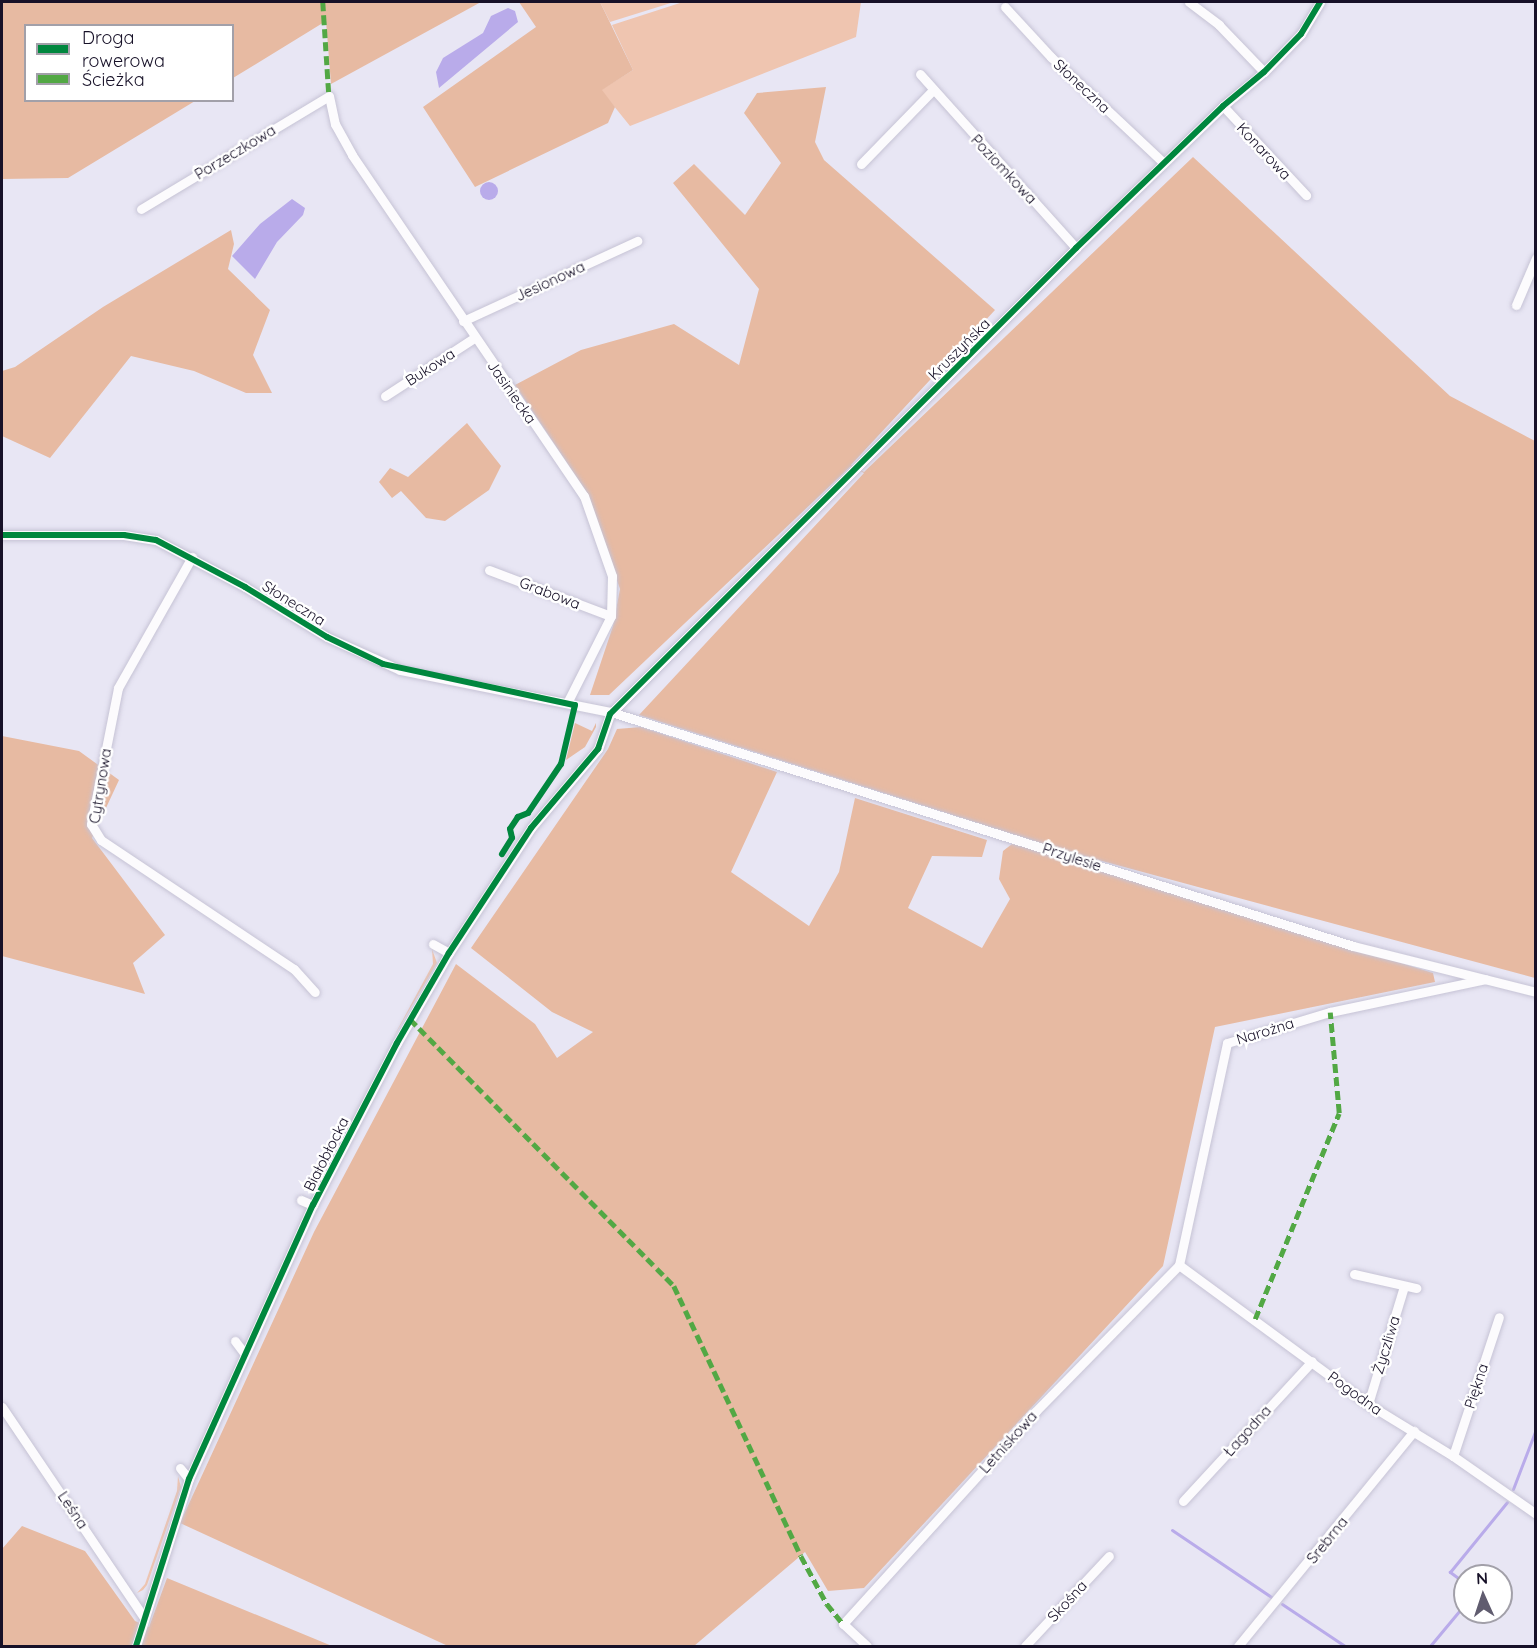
<!DOCTYPE html>
<html>
<head>
<meta charset="utf-8">
<style>
	body { margin:0 }
	#map { position:relative; width:1537px; height:1648px; overflow:hidden; background:#e8e6f4; font-family:Quicksand,sans-serif }
	div>[style] { position:absolute }
	.green>* { inset:0; background:#efc5b0 }
	.forest>* { inset:0; background:#e7baa2 }
	.water>* { inset:0; background:#b9abea }
	.round { border-radius:50% }
	.stream>* { height:3px; margin:-1.5px; padding:0 1.5px; transform-origin:1.5px; border-radius:1.5px; background:#b9abea }
	.roads { filter:drop-shadow(0 0 2px #c6c3d5) drop-shadow(0 0 2px #c6c3d5) }
	.minor>* { height:9px; margin:-4.5px; padding:0 4.5px; transform-origin:4.5px; border-radius:4.5px; background:#fcfbfd }
	.quiet>* { height:4.5px; margin-top:-2.25px; transform-origin:0; background:repeating-linear-gradient(90deg,#52a844 0 9px,transparent 0 13.5px) }
	.cycleway>* { height:6px; margin:-3px; padding:0 3px; transform-origin:3px; border-radius:3px; background:#00873e }
	span { translate:-50% -50%; white-space:nowrap; text-align:center; line-height:1.15; -webkit-text-stroke:5px #fff; paint-order:stroke }
	.street-label { font-size:15px; color:#171128 }
	.frame { position:absolute; inset:0; border:3px solid #171128; pointer-events:none }
	.legend { position:absolute; left:24px; top:24px; width:210px; height:78px; box-sizing:border-box; background:#fff; border:2px solid #a2a0a9; margin:0; padding:8px 10px; list-style:none; font-size:18px; color:#171128 }
	.legend li { display:flex; align-items:center; gap:12px; height:30px }
	.legend b { width:30px; border:2px solid #a2a0a9 }
	.north { position:absolute; left:1453px; top:1564px; width:60px; height:60px; box-sizing:border-box; background:#fff; border:2px solid #a2a0a9; border-radius:50%; rotate:357deg; font-size:16px; font-weight:700; line-height:24px; text-align:center; color:#171128 }
	.north::after { content:''; display:block; margin:auto; width:21px; height:27px; background:#605c6f; clip-path:polygon(50% 0,100% 100%,50% 72%,0 100%) }
</style>
</head>
<body>
<div id="map">
	<div class="green">
		<i style="clip-path:polygon(600px 2px,674px 2px,610px 22px)"></i>
		<i style="clip-path:polygon(683px 2px,861px 2px,856px 37px,630px 126px,601px 90px,633px 70px,612px 25px)"></i>
		<i style="clip-path:polygon(432px 949px,437px 963px,393px 1038px,433px 964px)"></i>
		<i style="clip-path:polygon(178px 1476px,181px 1487px,147px 1585px,143px 1590px,137px 1593px,145px 1584px,177px 1491px)"></i>
	</div>
	<div class="forest">
		<i style="clip-path:polygon(2px 2px,481px 2px,331px 84px,326px 21px,233px 78px,232px 26px,26px 26px,26px 100px,195px 101px,68px 178px,2px 179px)"></i>
		<i style="clip-path:polygon(519px 2px,600px 2px,633px 70px,602px 90px,615px 107px,608px 123px,475px 187px,423px 107px,536px 27px)"></i>
		<i style="clip-path:polygon(826px 87px,815px 142px,824px 160px,995px 310px,851px 465px,864px 472px,1193px 157px,1450px 396px,1535px 441px,1535px 978px,1065px 851px,1063px 858px,1433px 973px,1435px 982px,1215px 1027px,1163px 1266px,864px 1588px,828px 1591px,805px 1552px,694px 1646px,448px 1646px,180px 1523px,314px 1232px,456px 964px,535px 1024px,557px 1058px,593px 1032px,552px 1012px,471px 948px,608px 749px,617px 729px,641px 727px,777px 772px,731px 872px,809px 926px,839px 872px,855px 798px,987px 840px,982px 857px,932px 856px,908px 908px,982px 948px,1010px 899px,999px 879px,1003px 851px,1012px 844px,1061px 857px,1063px 850px,639px 715px,864px 473px,851px 466px,609px 695px,590px 695px,613px 626px,620px 589px,587px 493px,515px 385px,581px 350px,674px 324px,739px 365px,759px 289px,673px 183px,694px 164px,745px 215px,781px 163px,744px 113px,757px 93px)"></i>
		<i style="clip-path:polygon(231px 230px,234px 244px,228px 269px,270px 310px,253px 355px,272px 393px,246px 393px,194px 371px,131px 356px,50px 458px,2px 436px,2px 371px,15px 367px,103px 307px)"></i>
		<i style="clip-path:polygon(467px 423px,501px 466px,489px 490px,445px 521px,426px 518px,401px 491px,392px 498px,379px 482px,390px 468px,408px 477px)"></i>
		<i style="clip-path:polygon(575px 723px,592px 731px,596px 723px,596px 727px,585px 747px,566px 760px)"></i>
		<i style="clip-path:polygon(2px 736px,79px 751px,119px 780px,92px 838px,165px 935px,133px 963px,145px 994px,2px 956px)"></i>
		<i style="clip-path:polygon(22px 1526px,85px 1551px,135px 1621px,149px 1627px,167px 1578px,332px 1646px,2px 1646px,2px 1549px)"></i>
	</div>
	<div class="water">
		<i style="clip-path:polygon(508px 8px,515px 11px,518px 22px,439px 88px,436px 72px,443px 58px,483px 33px,491px 16px)"></i>
		<i class="round" style="left:480px;top:182px;width:18px;height:18px"></i>
		<i style="clip-path:polygon(292px 199px,305px 208px,303px 215px,277px 242px,255px 279px,232px 256px,260px 224px)"></i>
	</div>
	<div class="stream">
		<i style="left:1513px;top:1489px;width:64px;rotate:-69deg"></i>
		<i style="left:1172px;top:1530px;width:122px;rotate:34deg"></i>
		<i style="left:1465px;top:1583px;width:19px;rotate:-144deg"></i>
		<i style="left:1450px;top:1572px;width:90px;rotate:-50.8deg"></i>
		<i style="left:1282px;top:1604px;width:76px;rotate:33.7deg"></i>
		<i style="left:1430px;top:1646px;width:55px;rotate:-50.2deg"></i>
	</div>
	<div class="roads">
		<div class="minor">
			<i style="left:1189px;top:2px;width:38px;rotate:37deg"></i>
			<i style="left:1219px;top:25px;width:65px;rotate:46.2deg"></i>
			<i style="left:1005px;top:7px;width:68px;rotate:47.4deg"></i>
			<i style="left:1051px;top:57px;width:154px;rotate:43.2deg"></i>
			<i style="left:920px;top:74px;width:234px;rotate:48.1deg"></i>
			<i style="left:1223px;top:106px;width:122px;rotate:47deg"></i>
			<i style="left:861px;top:164px;width:102px;rotate:-45.8deg"></i>
			<i style="left:141px;top:209px;width:219px;rotate:-31deg"></i>
			<i style="left:329px;top:96px;width:29px;rotate:78deg"></i>
			<i style="left:335px;top:124px;width:35px;rotate:61deg"></i>
			<i style="left:352px;top:155px;width:412px;rotate:55.8deg"></i>
			<i style="left:584px;top:496px;width:85px;rotate:70.7deg"></i>
			<i style="left:612px;top:576px;width:40px;rotate:91.4deg"></i>
			<i style="left:611px;top:616px;width:97px;rotate:116.8deg"></i>
			<i style="left:1516px;top:305px;width:51px;rotate:-66.9deg"></i>
			<i style="left:463px;top:321px;width:192px;rotate:-24.7deg"></i>
			<i style="left:385px;top:396px;width:106px;rotate:-33.1deg"></i>
			<i style="left:2px;top:535px;width:122px"></i>
			<i style="left:124px;top:535px;width:32px;rotate:9deg"></i>
			<i style="left:156px;top:540px;width:101px;rotate:27.8deg"></i>
			<i style="left:245px;top:587px;width:96px;rotate:31.4deg"></i>
			<i style="left:327px;top:637px;width:80px;rotate:24.3deg"></i>
			<i style="left:400px;top:670px;width:215px;rotate:11.3deg"></i>
			<i style="left:611px;top:712px;width:778px;rotate:17.5deg"></i>
			<i style="left:1353px;top:946px;width:189px;rotate:14.1deg"></i>
			<i style="left:192px;top:557px;width:150px;rotate:119.5deg"></i>
			<i style="left:118px;top:688px;width:139px;rotate:101.2deg"></i>
			<i style="left:91px;top:824px;width:19px;rotate:58deg"></i>
			<i style="left:101px;top:840px;width:232px;rotate:33.8deg"></i>
			<i style="left:294px;top:969px;width:31px;rotate:48deg"></i>
			<i style="left:489px;top:570px;width:130px;rotate:20.7deg"></i>
			<i style="left:433px;top:944px;width:18px;rotate:29deg"></i>
			<i style="left:301px;top:1200px;width:13px;rotate:23deg"></i>
			<i style="left:1179px;top:1265px;width:227px;rotate:-77.8deg"></i>
			<i style="left:1227px;top:1043px;width:108px;rotate:-16.8deg"></i>
			<i style="left:1330px;top:1012px;width:159px;rotate:-11.9deg"></i>
			<i style="left:1179px;top:1265px;width:235px;rotate:36.3deg"></i>
			<i style="left:1368px;top:1404px;width:100px;rotate:31.5deg"></i>
			<i style="left:1453px;top:1456px;width:101px;rotate:34.9deg"></i>
			<i style="left:1354px;top:1274px;width:64px;rotate:12.7deg"></i>
			<i style="left:235px;top:1341px;width:15px;rotate:53deg"></i>
			<i style="left:1368px;top:1404px;width:123px;rotate:-73deg"></i>
			<i style="left:2px;top:1407px;width:252px;rotate:56deg"></i>
			<i style="left:1453px;top:1456px;width:146px;rotate:-71.7deg"></i>
			<i style="left:180px;top:1468px;width:14px;rotate:51deg"></i>
			<i style="left:1183px;top:1501px;width:190px;rotate:-47.3deg"></i>
			<i style="left:136px;top:1646px;width:175px;rotate:-72.4deg"></i>
			<i style="left:189px;top:1479px;width:301px;rotate:-65.7deg"></i>
			<i style="left:313px;top:1205px;width:182px;rotate:-62.6deg"></i>
			<i style="left:397px;top:1043px;width:104px;rotate:-60deg"></i>
			<i style="left:449px;top:953px;width:149px;rotate:-56.7deg"></i>
			<i style="left:531px;top:828px;width:104px;rotate:-49.7deg"></i>
			<i style="left:598px;top:749px;width:37px;rotate:-71deg"></i>
			<i style="left:610px;top:714px;width:659px;rotate:-45deg"></i>
			<i style="left:1076px;top:248px;width:204px;rotate:-44deg"></i>
			<i style="left:1223px;top:106px;width:53px;rotate:-39.7deg"></i>
			<i style="left:1264px;top:72px;width:53px;rotate:-45.8deg"></i>
			<i style="left:1301px;top:34px;width:37px;rotate:-59deg"></i>
			<i style="left:867px;top:1646px;width:33px;rotate:-137deg"></i>
			<i style="left:843px;top:1624px;width:287px;rotate:-47.8deg"></i>
			<i style="left:1036px;top:1411px;width:204px;rotate:-45.6deg"></i>
			<i style="left:1025px;top:1646px;width:123px;rotate:-47deg"></i>
			<i style="left:1238px;top:1646px;width:278px;rotate:-50.7deg"></i>
		</div>
	</div>
	<div class="quiet">
		<i style="left:323px;top:2px;width:94px;rotate:86.3deg"></i>
		<i style="left:410px;top:1019px;width:375px;rotate:45.3deg"></i>
		<i style="left:674px;top:1286px;width:298px;rotate:64.8deg"></i>
		<i style="left:801px;top:1556px;width:55px;rotate:61.6deg"></i>
		<i style="left:827px;top:1604px;width:26px;rotate:51deg"></i>
		<i style="left:1255px;top:1319px;width:222px;rotate:-67.8deg"></i>
		<i style="left:1339px;top:1113px;width:101px;rotate:-95.1deg"></i>
	</div>
	<div class="cycleway">
		<i style="left:2px;top:535px;width:122px"></i>
		<i style="left:124px;top:535px;width:32px;rotate:9deg"></i>
		<i style="left:156px;top:540px;width:101px;rotate:27.8deg"></i>
		<i style="left:245px;top:587px;width:96px;rotate:31.4deg"></i>
		<i style="left:327px;top:637px;width:62px;rotate:25.7deg"></i>
		<i style="left:383px;top:664px;width:196px;rotate:12.1deg"></i>
		<i style="left:575px;top:705px;width:61px;rotate:103.3deg"></i>
		<i style="left:561px;top:764px;width:59px;rotate:124deg"></i>
		<i style="left:528px;top:813px;width:11px;rotate:158deg"></i>
		<i style="left:518px;top:817px;width:14px;rotate:124deg"></i>
		<i style="left:510px;top:829px;width:9px;rotate:77deg"></i>
		<i style="left:512px;top:838px;width:19px;rotate:122deg"></i>
		<i style="left:136px;top:1646px;width:175px;rotate:-72.4deg"></i>
		<i style="left:189px;top:1479px;width:301px;rotate:-65.7deg"></i>
		<i style="left:313px;top:1205px;width:182px;rotate:-62.6deg"></i>
		<i style="left:397px;top:1043px;width:104px;rotate:-60deg"></i>
		<i style="left:449px;top:953px;width:149px;rotate:-56.7deg"></i>
		<i style="left:531px;top:828px;width:104px;rotate:-49.7deg"></i>
		<i style="left:598px;top:749px;width:37px;rotate:-71deg"></i>
		<i style="left:610px;top:714px;width:659px;rotate:-45deg"></i>
		<i style="left:1076px;top:248px;width:204px;rotate:-44deg"></i>
		<i style="left:1223px;top:106px;width:53px;rotate:-39.7deg"></i>
		<i style="left:1264px;top:72px;width:53px;rotate:-45.8deg"></i>
		<i style="left:1301px;top:34px;width:37px;rotate:-59deg"></i>
	</div>
	<div class="street-label">
		<span style="left:1082px;top:86px;rotate:43deg">Słoneczna</span>
		<span style="left:1264px;top:151px;rotate:47deg">Konarowa</span>
		<span style="left:235px;top:152px;rotate:-31deg">Porzeczkowa</span>
		<span style="left:1004px;top:169px;rotate:47deg">Poziomkowa</span>
		<span style="left:550px;top:281px;rotate:-25deg">Jesionowa</span>
		<span style="left:959px;top:349px;rotate:-45deg">Kruszyńska</span>
		<span style="left:430px;top:367px;rotate:-33deg">Bukowa</span>
		<span style="left:512px;top:392px;rotate:55deg">Jasiniecka</span>
		<span style="left:550px;top:593px;rotate:21deg">Grabowa</span>
		<span style="left:294px;top:603px;rotate:32deg">Słoneczna</span>
		<span style="left:100px;top:786px;rotate:-81deg">Cytrynowa</span>
		<span style="left:1072px;top:857px;rotate:18deg">Przylesie</span>
		<span style="left:1265px;top:1031px;rotate:-17deg">Narożna</span>
		<span style="left:326px;top:1154px;rotate:-63deg">Białobłocka</span>
		<span style="left:1386px;top:1345px;rotate:-73deg">Życzliwa</span>
		<span style="left:1476px;top:1386px;rotate:-72deg">Piękna</span>
		<span style="left:1355px;top:1393px;rotate:36deg">Pogodna</span>
		<span style="left:1247px;top:1431px;rotate:-48deg">Łagodna</span>
		<span style="left:1008px;top:1442px;rotate:-48deg">Letniskowa</span>
		<span style="left:73px;top:1510px;rotate:56deg">Leśna</span>
		<span style="left:1327px;top:1540px;rotate:-51deg">Srebrna</span>
		<span style="left:1067px;top:1601px;rotate:-47deg">Skośna</span>
	</div>
	<div class="frame"></div>
	<ul class="legend">
	<li><b style="height:8px;background:#00873e"></b>Droga rowerowa</li>
	<li><b style="height:8px;background:#52a844"></b>Ścieżka</li>
	</ul>
	<div class="north">N</div>
</div>
</body>
</html>
